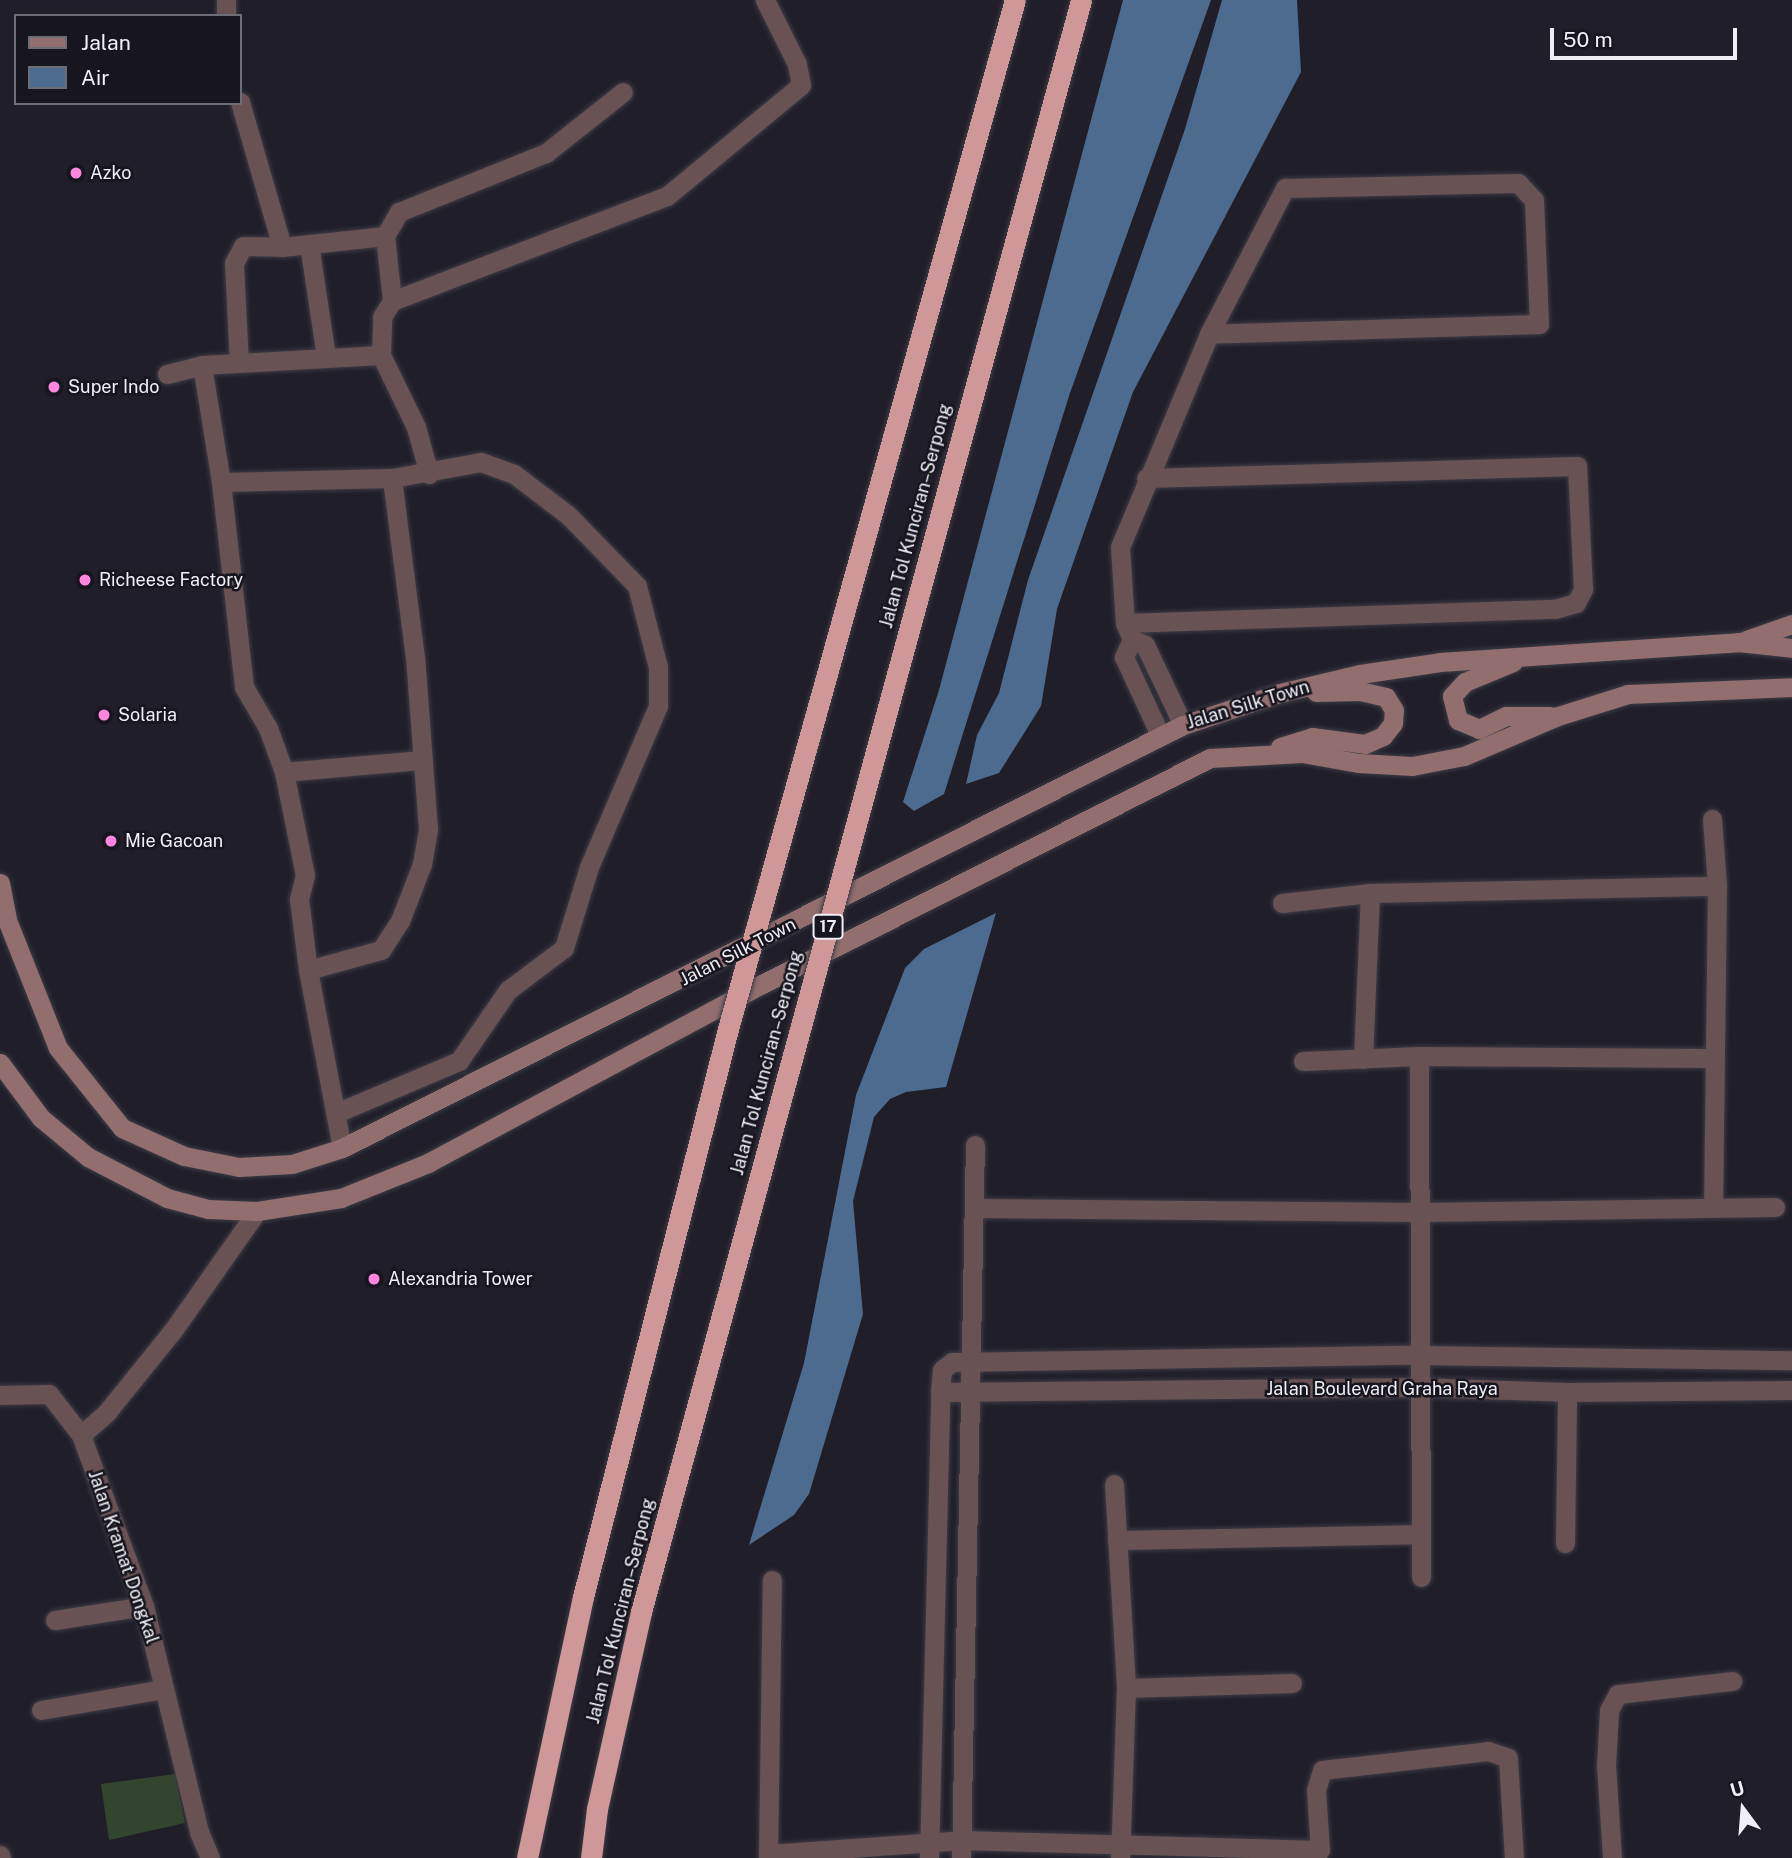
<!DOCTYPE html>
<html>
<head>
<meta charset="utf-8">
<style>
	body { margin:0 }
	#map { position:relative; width:1792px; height:1858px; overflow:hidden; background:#201f29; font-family:"Public Sans",sans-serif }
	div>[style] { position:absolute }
	.green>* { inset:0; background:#33452f }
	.water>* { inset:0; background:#4d6a8f }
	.roads { filter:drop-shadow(0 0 2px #3d3c46) drop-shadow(0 0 2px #3d3c46) }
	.minor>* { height:19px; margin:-9.5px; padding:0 9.5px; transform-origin:9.5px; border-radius:9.5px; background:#695253 }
	.secondary>* { height:19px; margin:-9.5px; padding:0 9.5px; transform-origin:9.5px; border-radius:9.5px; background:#926e6f }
	.bridges { filter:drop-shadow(0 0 2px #3d3c46) drop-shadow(0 0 2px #3d3c46) }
	.motorway-bridge>* { height:21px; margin:-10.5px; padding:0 10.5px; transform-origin:10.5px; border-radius:10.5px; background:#cf9798 }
	.dots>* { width:19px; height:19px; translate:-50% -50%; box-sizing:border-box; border:4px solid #17161f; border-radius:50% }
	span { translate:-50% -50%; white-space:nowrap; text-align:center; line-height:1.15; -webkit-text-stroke:5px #17161f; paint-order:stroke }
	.shield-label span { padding:2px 5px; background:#17161f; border:2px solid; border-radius:5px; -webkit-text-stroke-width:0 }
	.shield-label { font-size:16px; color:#efeff5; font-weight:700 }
	.poi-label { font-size:18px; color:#efeff5 }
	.left { translate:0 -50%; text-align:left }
	.street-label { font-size:18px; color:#efeff5 }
	.legend { position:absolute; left:14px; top:14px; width:228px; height:91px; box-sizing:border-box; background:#17161f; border:2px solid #6d6d75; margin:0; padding:9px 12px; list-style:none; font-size:21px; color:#efeff5 }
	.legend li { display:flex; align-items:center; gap:14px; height:35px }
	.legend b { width:35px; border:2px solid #6d6d75 }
	.north { position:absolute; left:1708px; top:1774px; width:70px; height:70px; -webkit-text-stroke:5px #17161f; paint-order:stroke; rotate:344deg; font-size:19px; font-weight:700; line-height:28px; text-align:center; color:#efeff5 }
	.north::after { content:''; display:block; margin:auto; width:24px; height:32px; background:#efeff5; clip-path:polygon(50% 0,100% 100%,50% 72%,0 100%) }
	.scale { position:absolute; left:1550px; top:28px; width:187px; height:32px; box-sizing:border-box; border:4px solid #efeff5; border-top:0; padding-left:9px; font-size:21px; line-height:24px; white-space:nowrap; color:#efeff5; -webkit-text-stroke:5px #17161f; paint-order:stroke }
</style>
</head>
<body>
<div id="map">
	<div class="green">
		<i style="clip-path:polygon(175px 1774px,185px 1823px,109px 1840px,101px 1784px)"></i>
	</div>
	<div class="water">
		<i style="clip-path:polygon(1123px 0,1211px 0,1070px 393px,944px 794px,914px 811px,903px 802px,939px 690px)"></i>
		<i style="clip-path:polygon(1222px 0,1297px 0,1301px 72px,1133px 392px,1057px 609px,1041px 706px,999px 773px,966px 784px,977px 735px,999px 693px,1028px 580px,1185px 129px)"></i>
		<i style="clip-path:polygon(996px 913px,946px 1087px,906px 1092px,890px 1099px,874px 1117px,853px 1201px,863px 1314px,809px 1494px,794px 1515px,749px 1545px,804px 1363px,856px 1095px,905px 968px,924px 949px)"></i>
	</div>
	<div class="roads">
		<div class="minor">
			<i style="left:226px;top:16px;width:16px;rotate:-90deg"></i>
			<i style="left:240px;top:102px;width:151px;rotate:73.8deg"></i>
			<i style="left:309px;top:244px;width:113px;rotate:81.4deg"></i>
			<i style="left:392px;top:301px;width:65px;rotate:-96.1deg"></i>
			<i style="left:385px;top:236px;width:28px;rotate:-60deg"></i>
			<i style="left:399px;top:212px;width:158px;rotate:-21.9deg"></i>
			<i style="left:546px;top:153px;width:98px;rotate:-38.4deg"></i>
			<i style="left:239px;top:363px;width:100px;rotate:-92.9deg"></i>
			<i style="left:234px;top:263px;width:19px;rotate:-62deg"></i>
			<i style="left:243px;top:246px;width:39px;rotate:1deg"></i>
			<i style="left:282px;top:247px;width:104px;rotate:-6.1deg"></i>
			<i style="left:202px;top:365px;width:119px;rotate:80.8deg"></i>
			<i style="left:221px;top:482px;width:206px;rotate:83.6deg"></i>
			<i style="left:244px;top:687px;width:48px;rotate:59.7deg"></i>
			<i style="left:268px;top:728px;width:47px;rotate:70deg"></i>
			<i style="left:284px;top:772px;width:105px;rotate:78.5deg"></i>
			<i style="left:305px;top:875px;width:25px;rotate:104deg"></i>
			<i style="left:299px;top:899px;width:72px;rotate:82.8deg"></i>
			<i style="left:308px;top:970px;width:181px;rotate:79.2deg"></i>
			<i style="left:167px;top:374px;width:36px;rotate:-14deg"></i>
			<i style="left:202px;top:365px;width:179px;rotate:-3.2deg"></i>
			<i style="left:429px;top:474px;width:49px;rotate:-105.5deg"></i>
			<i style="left:416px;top:427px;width:80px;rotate:-115.9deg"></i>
			<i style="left:381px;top:355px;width:38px;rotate:-88deg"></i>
			<i style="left:382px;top:317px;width:19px;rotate:-58deg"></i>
			<i style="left:392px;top:301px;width:294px;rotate:-20.9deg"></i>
			<i style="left:667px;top:196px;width:174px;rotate:-39.6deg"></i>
			<i style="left:801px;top:85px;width:21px;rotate:-101deg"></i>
			<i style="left:797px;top:64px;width:72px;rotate:-116.6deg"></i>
			<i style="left:221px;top:482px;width:171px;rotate:-1.3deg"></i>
			<i style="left:392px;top:478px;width:90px;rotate:-10.2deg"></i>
			<i style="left:481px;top:462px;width:35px;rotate:20deg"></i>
			<i style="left:514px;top:474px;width:68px;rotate:37.2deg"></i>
			<i style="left:568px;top:515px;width:99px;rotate:45.8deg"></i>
			<i style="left:637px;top:586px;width:84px;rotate:75.5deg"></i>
			<i style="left:658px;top:667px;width:39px;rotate:90deg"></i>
			<i style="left:658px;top:706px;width:175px;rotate:113.2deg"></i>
			<i style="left:589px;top:867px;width:85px;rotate:107.2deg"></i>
			<i style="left:564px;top:948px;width:70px;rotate:143.1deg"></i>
			<i style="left:508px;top:990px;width:86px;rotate:124.6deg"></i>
			<i style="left:459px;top:1061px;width:131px;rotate:157.1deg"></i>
			<i style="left:1125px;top:623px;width:430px;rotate:-1.9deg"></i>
			<i style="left:1555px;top:609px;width:22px;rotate:-16deg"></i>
			<i style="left:1576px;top:603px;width:16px;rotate:-63deg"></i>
			<i style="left:1583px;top:589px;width:123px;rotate:-92.8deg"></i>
			<i style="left:1577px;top:466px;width:431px;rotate:178.4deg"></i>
			<i style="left:1132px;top:639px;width:20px;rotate:114deg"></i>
			<i style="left:1124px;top:657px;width:86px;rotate:65.2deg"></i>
			<i style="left:1183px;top:725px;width:89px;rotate:-115.4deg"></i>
			<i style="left:1145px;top:645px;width:14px;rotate:-155deg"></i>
			<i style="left:1132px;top:639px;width:17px;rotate:-114deg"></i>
			<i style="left:1125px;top:623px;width:76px;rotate:-93.8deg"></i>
			<i style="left:1120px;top:547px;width:231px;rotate:-67.3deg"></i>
			<i style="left:1209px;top:334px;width:165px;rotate:-62.5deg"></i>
			<i style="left:1285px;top:188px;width:233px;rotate:-1.2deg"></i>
			<i style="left:1518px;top:183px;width:23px;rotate:47deg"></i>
			<i style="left:1534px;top:200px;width:124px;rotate:87.7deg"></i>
			<i style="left:1539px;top:324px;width:330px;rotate:178.3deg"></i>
			<i style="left:284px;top:772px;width:138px;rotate:-5deg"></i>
			<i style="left:1712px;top:819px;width:67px;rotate:85.7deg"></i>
			<i style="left:1717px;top:886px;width:319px;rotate:90.7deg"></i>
			<i style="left:1282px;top:903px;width:89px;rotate:-6.5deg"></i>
			<i style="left:1370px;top:893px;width:347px;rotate:-1.2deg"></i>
			<i style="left:308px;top:970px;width:76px;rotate:-15.3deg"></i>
			<i style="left:381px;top:950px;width:35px;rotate:-57deg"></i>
			<i style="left:400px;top:921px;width:61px;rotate:-68.9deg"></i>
			<i style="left:422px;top:864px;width:36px;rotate:-80deg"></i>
			<i style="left:428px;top:829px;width:171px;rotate:-94.3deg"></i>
			<i style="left:415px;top:658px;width:181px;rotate:-97.3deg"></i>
			<i style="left:1419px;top:1056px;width:521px;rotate:89.78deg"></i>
			<i style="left:1363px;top:1059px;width:166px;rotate:-87.6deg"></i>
			<i style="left:1303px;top:1061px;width:116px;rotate:-2.5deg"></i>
			<i style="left:1419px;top:1056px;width:295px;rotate:0.4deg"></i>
			<i style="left:974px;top:1208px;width:446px;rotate:0.5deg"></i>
			<i style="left:1420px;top:1212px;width:355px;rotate:-0.8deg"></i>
			<i style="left:940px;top:1392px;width:480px;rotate:-0.6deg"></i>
			<i style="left:1420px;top:1387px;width:147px;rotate:1.9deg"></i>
			<i style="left:1567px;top:1392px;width:225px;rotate:-0.5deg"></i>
			<i style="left:0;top:1395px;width:49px;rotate:-1.2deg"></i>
			<i style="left:49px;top:1394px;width:52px;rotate:52deg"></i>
			<i style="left:81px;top:1435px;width:182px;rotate:69.8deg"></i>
			<i style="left:144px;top:1606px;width:233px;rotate:76.3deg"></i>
			<i style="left:199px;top:1832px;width:28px;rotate:67deg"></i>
			<i style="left:81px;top:1435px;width:35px;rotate:-41deg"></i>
			<i style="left:107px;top:1412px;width:107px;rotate:-51.1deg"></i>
			<i style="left:174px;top:1329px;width:144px;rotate:-54.9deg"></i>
			<i style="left:1114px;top:1484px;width:204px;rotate:86.6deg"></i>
			<i style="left:1126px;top:1688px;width:170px;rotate:92deg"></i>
			<i style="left:1117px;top:1540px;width:301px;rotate:-1.1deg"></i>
			<i style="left:1565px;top:1543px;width:151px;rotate:-89.2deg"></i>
			<i style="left:55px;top:1620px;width:90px;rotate:-8.9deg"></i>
			<i style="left:1126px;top:1688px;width:166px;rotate:-1.7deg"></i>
			<i style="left:41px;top:1710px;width:125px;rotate:-9.7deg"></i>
			<i style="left:768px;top:1854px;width:194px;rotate:-4.1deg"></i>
			<i style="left:961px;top:1840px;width:359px;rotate:1.6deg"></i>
			<i style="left:1320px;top:1850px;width:60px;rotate:-93.8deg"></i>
			<i style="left:1316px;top:1790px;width:21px;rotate:-73deg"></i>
			<i style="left:1322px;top:1770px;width:167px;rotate:-6.5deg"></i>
			<i style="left:1488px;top:1751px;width:21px;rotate:19deg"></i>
			<i style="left:1508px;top:1758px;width:100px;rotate:86.6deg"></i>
			<i style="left:0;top:1855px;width:3px;rotate:72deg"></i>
			<i style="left:768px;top:1858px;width:278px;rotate:-89.2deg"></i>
			<i style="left:929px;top:1858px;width:466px;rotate:-88.6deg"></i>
			<i style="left:940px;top:1392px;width:22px;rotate:-85deg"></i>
			<i style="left:942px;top:1370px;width:13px;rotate:-39deg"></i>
			<i style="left:952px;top:1362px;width:470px;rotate:-0.9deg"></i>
			<i style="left:1422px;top:1355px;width:370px;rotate:0.8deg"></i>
			<i style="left:961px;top:1858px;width:713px;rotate:-88.88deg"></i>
			<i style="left:1612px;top:1858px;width:92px;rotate:-93.7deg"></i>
			<i style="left:1606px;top:1766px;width:56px;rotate:-86.9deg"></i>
			<i style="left:1609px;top:1710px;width:18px;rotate:-61deg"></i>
			<i style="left:1618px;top:1694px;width:115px;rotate:-6.5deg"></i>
		</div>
		<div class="secondary">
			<i style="left:1746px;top:640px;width:49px;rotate:-19.2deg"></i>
			<i style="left:1513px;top:662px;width:52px;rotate:157.4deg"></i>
			<i style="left:1465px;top:682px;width:19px;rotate:133deg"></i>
			<i style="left:1452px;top:696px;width:25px;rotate:76deg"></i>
			<i style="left:1458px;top:720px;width:23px;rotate:23deg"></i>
			<i style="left:1479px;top:729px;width:30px;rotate:-26deg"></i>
			<i style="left:1506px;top:716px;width:44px"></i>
			<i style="left:1280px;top:747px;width:34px;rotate:-17deg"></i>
			<i style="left:1312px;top:737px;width:53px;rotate:7.5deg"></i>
			<i style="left:1365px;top:744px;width:20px;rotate:-24deg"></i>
			<i style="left:1383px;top:736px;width:16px;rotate:-52deg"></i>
			<i style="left:1393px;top:723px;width:13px;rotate:-86deg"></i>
			<i style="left:1394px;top:710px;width:15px;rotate:-122deg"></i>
			<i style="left:1386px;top:697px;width:27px;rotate:-167deg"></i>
			<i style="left:1360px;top:691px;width:44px;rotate:178.7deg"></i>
			<i style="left:0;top:883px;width:38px;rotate:79deg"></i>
			<i style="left:7px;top:920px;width:138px;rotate:68.3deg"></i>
			<i style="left:58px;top:1048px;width:102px;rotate:51.3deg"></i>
			<i style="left:122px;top:1128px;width:68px;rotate:24.3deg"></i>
			<i style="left:184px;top:1156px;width:56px;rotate:11.3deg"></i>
			<i style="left:239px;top:1167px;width:53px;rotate:-3.2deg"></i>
			<i style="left:292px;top:1164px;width:52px;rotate:-17.7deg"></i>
			<i style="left:342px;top:1148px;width:941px;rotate:-26.7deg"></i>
			<i style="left:1183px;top:725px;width:102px;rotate:-18.3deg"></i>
			<i style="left:1280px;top:693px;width:82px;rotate:-13.4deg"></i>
			<i style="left:1360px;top:674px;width:81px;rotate:-8.5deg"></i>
			<i style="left:1440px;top:662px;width:299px;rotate:-3.8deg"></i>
			<i style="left:1738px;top:642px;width:54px;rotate:6.3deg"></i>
			<i style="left:0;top:1063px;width:69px;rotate:53.3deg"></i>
			<i style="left:41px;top:1118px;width:61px;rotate:39.7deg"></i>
			<i style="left:88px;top:1157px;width:89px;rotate:27.4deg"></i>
			<i style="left:167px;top:1198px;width:42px;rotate:15deg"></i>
			<i style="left:208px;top:1209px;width:49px;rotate:2.3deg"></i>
			<i style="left:257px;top:1211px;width:85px;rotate:-8.8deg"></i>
			<i style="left:341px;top:1198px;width:94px;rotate:-21.9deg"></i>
			<i style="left:428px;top:1163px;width:377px;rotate:-28.2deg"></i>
			<i style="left:760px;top:985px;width:504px;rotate:-26.77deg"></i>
			<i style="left:1210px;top:758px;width:92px;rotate:-3.1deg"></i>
			<i style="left:1302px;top:753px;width:58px;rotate:10deg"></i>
			<i style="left:1359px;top:763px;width:53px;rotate:3.2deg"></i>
			<i style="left:1412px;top:766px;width:53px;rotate:-10.9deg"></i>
			<i style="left:1464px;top:756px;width:102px;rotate:-23.1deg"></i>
			<i style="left:1558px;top:716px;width:73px;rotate:-17.4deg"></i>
			<i style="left:1628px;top:694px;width:164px;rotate:-2.4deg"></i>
		</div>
	</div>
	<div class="bridges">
		<div class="motorway-bridge">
			<i style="left:527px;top:1858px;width:267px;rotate:-77.9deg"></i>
			<i style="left:583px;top:1597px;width:586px;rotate:-75.68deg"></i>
			<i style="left:728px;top:1029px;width:1068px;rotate:-74.42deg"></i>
			<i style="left:591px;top:1858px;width:49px;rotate:-83deg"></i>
			<i style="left:597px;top:1809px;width:202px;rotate:-77.4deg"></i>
			<i style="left:641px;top:1612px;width:1671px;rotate:-74.73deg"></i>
		</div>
	</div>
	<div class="dots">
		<i style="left:76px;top:173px;background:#ff85de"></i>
		<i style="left:54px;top:387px;background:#ff85de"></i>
		<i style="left:85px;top:580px;background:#ff85de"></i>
		<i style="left:104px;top:715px;background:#ff85de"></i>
		<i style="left:111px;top:841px;background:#ff85de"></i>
		<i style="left:374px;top:1279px;background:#ff85de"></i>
	</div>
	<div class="shield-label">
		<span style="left:828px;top:927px">17</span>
	</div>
	<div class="poi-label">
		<span class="left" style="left:90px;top:173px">Azko</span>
		<span class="left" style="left:68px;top:387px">Super Indo</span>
		<span class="left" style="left:99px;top:580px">Richeese Factory</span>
		<span class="left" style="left:118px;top:715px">Solaria</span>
		<span class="left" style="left:125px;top:841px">Mie Gacoan</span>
		<span class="left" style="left:388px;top:1279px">Alexandria Tower</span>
	</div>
	<div class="street-label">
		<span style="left:916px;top:516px;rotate:-75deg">Jalan Tol Kunciran–Serpong</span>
		<span style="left:1248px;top:705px;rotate:-17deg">Jalan Silk Town</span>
		<span style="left:738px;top:952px;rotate:-27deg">Jalan Silk Town</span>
		<span style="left:767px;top:1063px;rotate:-75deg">Jalan Tol Kunciran–Serpong</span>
		<span style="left:1382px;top:1389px">Jalan Boulevard Graha Raya</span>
		<span style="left:123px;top:1557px;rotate:71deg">Jalan Kramat Dongkal</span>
		<span style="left:621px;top:1611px;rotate:-76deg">Jalan Tol Kunciran–Serpong</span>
	</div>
	<ul class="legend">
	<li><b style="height:9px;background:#926e6f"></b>Jalan</li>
	<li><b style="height:19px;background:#4d6a8f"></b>Air</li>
	</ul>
	<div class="north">U</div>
	<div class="scale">50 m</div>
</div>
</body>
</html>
